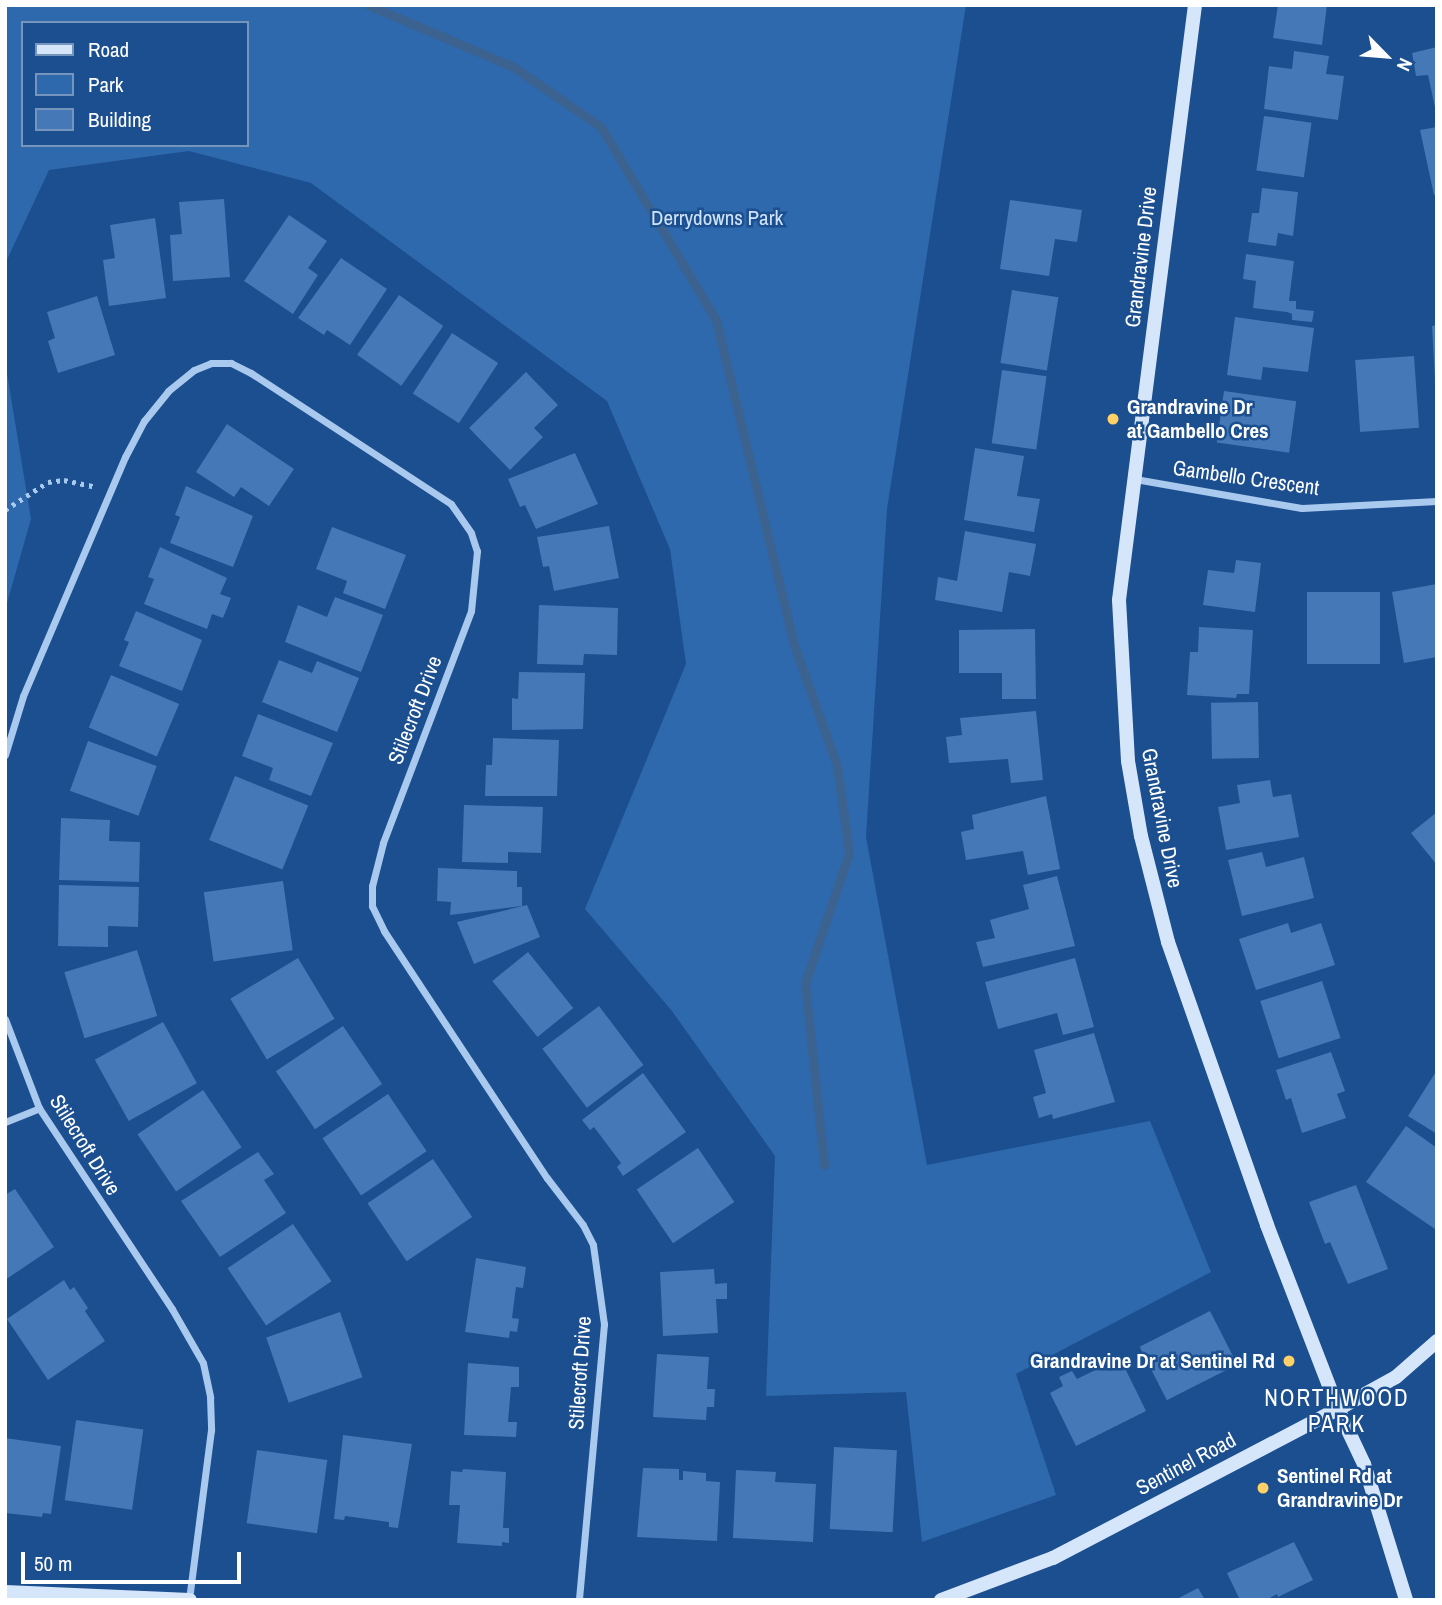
<!DOCTYPE html>
<html>
<head>
<meta charset="utf-8">
<style>
	body { margin:0 }
	#map { position:relative; width:1442px; height:1605px; overflow:hidden; background:#1b4f8f; font-family:"Archivo Narrow",sans-serif }
	div>[style] { position:absolute }
	.green>* { inset:0; background:#2e69ad }
	.stream>* { height:9px; margin:-4.5px; padding:0 4.5px; transform-origin:4.5px; border-radius:4.5px; background:#3c6290 }
	.building>* { inset:0; background:#4478b7; transform-origin:0 0 }
	.path>* { height:4.5px; margin-top:-2.25px; transform-origin:0; background:repeating-linear-gradient(90deg,#a9c9ee 0 3.5px,transparent 0 8.5px) }
	.street>* { height:7px; margin:-3.5px; padding:0 3.5px; transform-origin:3.5px; border-radius:3.5px; background:#a9c9ee }
	.secondary>* { height:14px; margin:-7px; padding:0 7px; transform-origin:7px; border-radius:7px; background:#d6e6fa }
	.dots>* { width:19px; height:19px; translate:-50% -50%; box-sizing:border-box; border:4px solid #1b4f8f; border-radius:50% }
	span { translate:-50% -50%; white-space:nowrap; text-align:center; line-height:1.15; -webkit-text-stroke:5px #1b4f8f; paint-order:stroke }
	.park-label { font-size:21px; color:#cfe3fa }
	.street-label { font-size:21px; color:#fff }
	.poi-label { font-size:21px; color:#fff; font-weight:700 }
	.left { translate:0 -50%; text-align:left }
	.right { translate:-100% -50%; text-align:right }
	.neighbourhood-label { font-size:23px; color:#fff; letter-spacing:2px }
	.frame { position:absolute; inset:0; border:7px solid #fff; pointer-events:none }
	.legend { position:absolute; left:21px; top:21px; width:228px; height:126px; box-sizing:border-box; background:#1b4f8f; border:2px solid #7695bc; margin:0; padding:9px 12px; list-style:none; font-size:21px; color:#fff }
	.legend li { display:flex; align-items:center; gap:14px; height:35px }
	.legend b { width:35px; border:2px solid #7695bc }
	.north { position:absolute; left:1351px; top:21px; width:70px; height:70px; -webkit-text-stroke:5px #1b4f8f; paint-order:stroke; rotate:115deg; font-size:19px; font-weight:700; line-height:28px; text-align:center; color:#fff }
	.north::after { content:''; display:block; margin:auto; width:24px; height:32px; background:#fff; clip-path:polygon(50% 0,100% 100%,50% 72%,0 100%) }
	.scale { position:absolute; left:21px; top:1552px; width:220px; height:32px; box-sizing:border-box; border:4px solid #fff; border-top:0; padding-left:9px; font-size:21px; line-height:24px; white-space:nowrap; color:#fff; -webkit-text-stroke:5px #1b4f8f; paint-order:stroke }
</style>
</head>
<body>
<div id="map">
	<div class="green">
		<i style="clip-path:polygon(evenodd,5px 5px,966px 5px,887px 509px,866px 837px,927px 1165px,1150px 1121px,1211px 1272px,1016px 1374px,1056px 1495px,922px 1542px,906px 1392px,766px 1396px,775px 1156px,672px 1011px,585px 909px,686px 664px,670px 549px,607px 401px,311px 183px,189px 151px,49px 170px,5px 264px,5px 5px,23px 23px,247px 23px,247px 145px,23px 145px,23px 23px)"></i>
		<i style="clip-path:polygon(5px 361px,31px 519px,5px 610px)"></i>
	</div>
	<div class="stream">
		<i style="left:368px;top:5px;width:156px;rotate:23deg"></i>
		<i style="left:512px;top:66px;width:108px;rotate:34.4deg"></i>
		<i style="left:601px;top:127px;width:225px;rotate:59.2deg"></i>
		<i style="left:716px;top:320px;width:334px;rotate:76.5deg"></i>
		<i style="left:794px;top:645px;width:128px;rotate:70.4deg"></i>
		<i style="left:837px;top:766px;width:88px;rotate:82.1deg"></i>
		<i style="left:849px;top:853px;width:137px;rotate:108.7deg"></i>
		<i style="left:805px;top:983px;width:183px;rotate:84deg"></i>
	</div>
	<div class="building">
		<i style="clip-path:polygon(1278px 5px,1327px 5px,1322px 45px,1273px 38px)"></i>
		<i style="clip-path:polygon(1437px 47px,1437px 112px,1436px 112px,1428px 75px,1416px 76px,1412px 53px)"></i>
		<i style="clip-path:polygon(1294px 51px,1329px 56px,1326px 74px,1344px 76px,1338px 120px,1264px 109px,1269px 66px,1292px 69px)"></i>
		<i style="left:1264px;top:116px;width:48px;height:55px;rotate:8deg"></i>
		<i style="clip-path:polygon(1437px 127px,1437px 195px,1434px 195px,1420px 130px)"></i>
		<i style="clip-path:polygon(1262px 188px,1298px 192px,1293px 236px,1278px 233px,1276px 246px,1248px 242px,1252px 213px,1259px 213px)"></i>
		<i style="clip-path:polygon(224px 199px,230px 277px,173px 281px,170px 235px,182px 234px,179px 202px)"></i>
		<i style="clip-path:polygon(1010px 200px,1082px 210px,1077px 242px,1055px 239px,1049px 276px,1000px 269px)"></i>
		<i style="clip-path:polygon(289px 215px,327px 241px,308px 268px,318px 275px,293px 314px,244px 281px)"></i>
		<i style="clip-path:polygon(155px 218px,166px 298px,109px 306px,103px 260px,115px 258px,110px 225px)"></i>
		<i style="clip-path:polygon(1246px 254px,1294px 261px,1289px 301px,1296px 301px,1296px 309px,1314px 311px,1312px 322px,1292px 320px,1292px 314px,1287px 312px,1253px 308px,1256px 281px,1243px 279px)"></i>
		<i style="clip-path:polygon(341px 258px,387px 289px,350px 345px,327px 330px,324px 335px,298px 318px)"></i>
		<i style="left:1012px;top:290px;width:47px;height:74px;rotate:9deg"></i>
		<i style="left:399px;top:295px;width:54px;height:73px;rotate:35deg"></i>
		<i style="clip-path:polygon(97px 296px,115px 355px,58px 373px,48px 341px,55px 338px,47px 312px)"></i>
		<i style="clip-path:polygon(1235px 317px,1314px 328px,1308px 372px,1263px 367px,1261px 380px,1227px 375px)"></i>
		<i style="clip-path:polygon(1437px 325px,1437px 379px,1435px 379px,1432px 326px)"></i>
		<i style="left:452px;top:333px;width:55px;height:72px;rotate:33deg"></i>
		<i style="left:1414px;top:356px;width:72px;height:59px;rotate:86deg"></i>
		<i style="left:1002px;top:370px;width:45px;height:74px;rotate:8deg"></i>
		<i style="clip-path:polygon(526px 372px,558px 405px,534px 428px,543px 437px,510px 470px,469px 428px)"></i>
		<i style="left:1224px;top:391px;width:73px;height:52px;rotate:8deg"></i>
		<i style="clip-path:polygon(227px 424px,294px 469px,269px 506px,241px 487px,234px 497px,196px 472px)"></i>
		<i style="clip-path:polygon(975px 448px,1024px 456px,1017px 496px,1040px 499px,1034px 532px,964px 520px)"></i>
		<i style="clip-path:polygon(575px 453px,598px 504px,536px 529px,525px 505px,520px 507px,508px 479px)"></i>
		<i style="clip-path:polygon(186px 486px,253px 516px,233px 567px,170px 543px,180px 517px,175px 515px)"></i>
		<i style="clip-path:polygon(609px 526px,619px 578px,554px 591px,549px 566px,543px 567px,537px 537px)"></i>
		<i style="clip-path:polygon(332px 527px,406px 555px,385px 609px,343px 593px,347px 581px,316px 569px)"></i>
		<i style="clip-path:polygon(965px 531px,1036px 544px,1030px 576px,1009px 572px,1002px 612px,935px 600px,938px 577px,957px 581px)"></i>
		<i style="clip-path:polygon(160px 547px,227px 578px,220px 594px,231px 598px,223px 618px,212px 614px,207px 629px,144px 604px,154px 579px,148px 577px)"></i>
		<i style="clip-path:polygon(1236px 560px,1261px 563px,1255px 612px,1203px 605px,1208px 570px,1234px 573px)"></i>
		<i style="clip-path:polygon(1437px 584px,1437px 657px,1404px 663px,1392px 592px)"></i>
		<i style="left:1307px;top:592px;width:73px;height:72px"></i>
		<i style="clip-path:polygon(335px 597px,383px 615px,361px 672px,285px 642px,298px 605px,327px 617px)"></i>
		<i style="clip-path:polygon(539px 605px,618px 608px,617px 655px,584px 654px,583px 665px,537px 664px)"></i>
		<i style="clip-path:polygon(136px 611px,202px 640px,182px 691px,119px 666px,129px 642px,124px 640px)"></i>
		<i style="clip-path:polygon(1199px 627px,1253px 630px,1249px 694px,1237px 694px,1236px 698px,1187px 695px,1190px 652px,1198px 652px)"></i>
		<i style="clip-path:polygon(1035px 629px,1036px 699px,1002px 699px,1002px 673px,959px 673px,959px 630px)"></i>
		<i style="clip-path:polygon(279px 660px,312px 673px,317px 661px,359px 678px,337px 732px,262px 702px)"></i>
		<i style="clip-path:polygon(519px 672px,585px 673px,583px 729px,512px 730px,512px 698px,518px 699px)"></i>
		<i style="left:111px;top:675px;width:74px;height:57px;rotate:23deg"></i>
		<i style="left:1258px;top:702px;width:56px;height:47px;rotate:89deg"></i>
		<i style="clip-path:polygon(1036px 711px,1043px 780px,1011px 783px,1008px 759px,949px 763px,946px 737px,962px 735px,960px 718px)"></i>
		<i style="clip-path:polygon(258px 714px,333px 743px,311px 796px,269px 780px,273px 768px,242px 756px)"></i>
		<i style="clip-path:polygon(493px 738px,559px 740px,557px 796px,485px 796px,486px 765px,492px 765px)"></i>
		<i style="left:88px;top:741px;width:73px;height:53px;rotate:20deg"></i>
		<i style="left:235px;top:776px;width:79px;height:69px;rotate:22deg"></i>
		<i style="clip-path:polygon(1270px 780px,1273px 797px,1291px 794px,1299px 837px,1226px 850px,1218px 807px,1240px 803px,1237px 785px)"></i>
		<i style="clip-path:polygon(1046px 796px,1060px 869px,1028px 875px,1023px 851px,966px 860px,961px 832px,974px 829px,972px 815px)"></i>
		<i style="clip-path:polygon(464px 805px,543px 807px,541px 853px,508px 852px,508px 863px,462px 862px)"></i>
		<i style="clip-path:polygon(1437px 812px,1437px 865px,1411px 833px)"></i>
		<i style="clip-path:polygon(61px 818px,110px 820px,109px 841px,140px 842px,139px 882px,59px 880px)"></i>
		<i style="clip-path:polygon(1262px 852px,1266px 867px,1304px 857px,1314px 898px,1242px 916px,1228px 860px)"></i>
		<i style="clip-path:polygon(438px 868px,517px 871px,517px 887px,522px 887px,522px 906px,450px 915px,451px 902px,437px 901px)"></i>
		<i style="clip-path:polygon(1057px 876px,1075px 946px,983px 967px,976px 942px,995px 938px,990px 920px,1029px 909px,1023px 885px)"></i>
		<i style="left:283px;top:881px;width:70px;height:80px;rotate:82deg"></i>
		<i style="clip-path:polygon(59px 885px,139px 887px,138px 927px,108px 926px,108px 947px,58px 946px)"></i>
		<i style="clip-path:polygon(527px 905px,540px 937px,474px 964px,457px 922px)"></i>
		<i style="clip-path:polygon(1288px 923px,1291px 933px,1321px 923px,1335px 965px,1256px 990px,1239px 939px)"></i>
		<i style="left:137px;top:950px;width:69px;height:76px;rotate:73deg"></i>
		<i style="left:528px;top:952px;width:72px;height:46px;rotate:51deg"></i>
		<i style="left:298px;top:958px;width:71px;height:79px;rotate:59deg"></i>
		<i style="clip-path:polygon(1075px 958px,1094px 1027px,1063px 1035px,1057px 1013px,998px 1029px,985px 982px)"></i>
		<i style="left:1322px;top:981px;width:60px;height:65px;rotate:72deg"></i>
		<i style="left:599px;top:1006px;width:74px;height:71px;rotate:53deg"></i>
		<i style="left:163px;top:1022px;width:70px;height:78px;rotate:61deg"></i>
		<i style="left:343px;top:1026px;width:70px;height:81px;rotate:56deg"></i>
		<i style="clip-path:polygon(1094px 1033px,1115px 1102px,1053px 1119px,1052px 1114px,1039px 1118px,1033px 1097px,1046px 1093px,1034px 1050px)"></i>
		<i style="clip-path:polygon(1331px 1052px,1345px 1091px,1337px 1094px,1346px 1118px,1302px 1133px,1291px 1098px,1286px 1100px,1276px 1070px)"></i>
		<i style="clip-path:polygon(1437px 1070px,1437px 1134px,1408px 1116px)"></i>
		<i style="clip-path:polygon(643px 1073px,686px 1132px,623px 1176px,617px 1167px,621px 1163px,594px 1127px,590px 1130px,582px 1120px)"></i>
		<i style="left:203px;top:1090px;width:69px;height:79px;rotate:56deg"></i>
		<i style="left:388px;top:1094px;width:69px;height:79px;rotate:56deg"></i>
		<i style="clip-path:polygon(1406px 1126px,1437px 1148px,1435px 1229px,1366px 1182px)"></i>
		<i style="left:698px;top:1148px;width:65px;height:74px;rotate:56deg"></i>
		<i style="clip-path:polygon(258px 1152px,274px 1174px,264px 1180px,286px 1213px,220px 1257px,181px 1201px)"></i>
		<i style="left:433px;top:1159px;width:70px;height:79px;rotate:56deg"></i>
		<i style="clip-path:polygon(1356px 1185px,1388px 1269px,1348px 1284px,1330px 1242px,1325px 1244px,1309px 1202px)"></i>
		<i style="clip-path:polygon(15px 1189px,54px 1247px,5px 1280px,5px 1195px)"></i>
		<i style="left:293px;top:1224px;width:69px;height:79px;rotate:56deg"></i>
		<i style="clip-path:polygon(476px 1258px,526px 1267px,523px 1288px,516px 1287px,512px 1318px,519px 1319px,517px 1332px,510px 1331px,509px 1338px,465px 1332px)"></i>
		<i style="clip-path:polygon(714px 1269px,715px 1284px,727px 1283px,727px 1299px,716px 1299px,718px 1333px,663px 1336px,660px 1272px)"></i>
		<i style="clip-path:polygon(64px 1280px,70px 1290px,74px 1287px,88px 1308px,85px 1311px,105px 1341px,48px 1380px,7px 1319px)"></i>
		<i style="left:1210px;top:1311px;width:60px;height:79px;rotate:63deg"></i>
		<i style="left:340px;top:1312px;width:69px;height:78px;rotate:71deg"></i>
		<i style="clip-path:polygon(657px 1354px,709px 1357px,707px 1389px,715px 1389px,714px 1407px,707px 1407px,706px 1420px,653px 1417px)"></i>
		<i style="clip-path:polygon(1120px 1358px,1146px 1411px,1076px 1446px,1050px 1393px,1063px 1386px,1059px 1377px,1072px 1371px,1077px 1379px)"></i>
		<i style="clip-path:polygon(468px 1363px,519px 1367px,519px 1387px,511px 1387px,508px 1422px,517px 1422px,516px 1437px,464px 1435px)"></i>
		<i style="left:76px;top:1420px;width:68px;height:81px;rotate:8deg"></i>
		<i style="clip-path:polygon(343px 1435px,412px 1444px,398px 1528px,389px 1527px,389px 1522px,345px 1516px,344px 1520px,334px 1519px)"></i>
		<i style="clip-path:polygon(5px 1438px,61px 1446px,51px 1514px,43px 1513px,42px 1517px,5px 1513px)"></i>
		<i style="left:834px;top:1447px;width:63px;height:82px;rotate:3deg"></i>
		<i style="left:257px;top:1450px;width:71px;height:74px;rotate:8deg"></i>
		<i style="clip-path:polygon(643px 1468px,679px 1469px,679px 1480px,683px 1480px,683px 1471px,706px 1473px,706px 1481px,720px 1482px,717px 1541px,637px 1537px)"></i>
		<i style="clip-path:polygon(463px 1469px,506px 1472px,503px 1528px,509px 1528px,509px 1543px,502px 1542px,502px 1546px,457px 1543px,460px 1505px,449px 1505px,451px 1471px,462px 1472px)"></i>
		<i style="clip-path:polygon(736px 1470px,776px 1472px,775px 1482px,816px 1484px,813px 1542px,733px 1538px)"></i>
		<i style="clip-path:polygon(1294px 1542px,1313px 1580px,1278px 1597px,1277px 1594px,1266px 1600px,1240px 1600px,1227px 1573px)"></i>
		<i style="clip-path:polygon(1198px 1588px,1205px 1600px,1175px 1600px)"></i>
	</div>
	<div class="path">
		<i style="left:5px;top:510px;width:51px;rotate:-33.1deg"></i>
		<i style="left:48px;top:482px;width:16px;rotate:-7deg"></i>
		<i style="left:64px;top:480px;width:30px;rotate:12deg"></i>
	</div>
	<div class="street">
		<i style="left:1135px;top:479px;width:169px;rotate:9.9deg"></i>
		<i style="left:1302px;top:508px;width:135px;rotate:-3deg"></i>
		<i style="left:5px;top:755px;width:62px;rotate:-73deg"></i>
		<i style="left:23px;top:696px;width:260px;rotate:-66.9deg"></i>
		<i style="left:125px;top:457px;width:41px;rotate:-62.2deg"></i>
		<i style="left:144px;top:421px;width:38px;rotate:-51deg"></i>
		<i style="left:168px;top:391px;width:33px;rotate:-39deg"></i>
		<i style="left:194px;top:370px;width:18px;rotate:-22deg"></i>
		<i style="left:211px;top:363px;width:20px"></i>
		<i style="left:231px;top:363px;width:22px;rotate:27deg"></i>
		<i style="left:251px;top:373px;width:239px;rotate:33.2deg"></i>
		<i style="left:451px;top:504px;width:35px;rotate:55deg"></i>
		<i style="left:471px;top:533px;width:19px;rotate:72deg"></i>
		<i style="left:477px;top:551px;width:60px;rotate:95.7deg"></i>
		<i style="left:471px;top:611px;width:248px;rotate:110.8deg"></i>
		<i style="left:383px;top:843px;width:44px;rotate:104.3deg"></i>
		<i style="left:372px;top:886px;width:20px;rotate:90deg"></i>
		<i style="left:372px;top:906px;width:28px;rotate:64deg"></i>
		<i style="left:384px;top:931px;width:296px;rotate:56.6deg"></i>
		<i style="left:547px;top:1178px;width:59px;rotate:52.5deg"></i>
		<i style="left:583px;top:1225px;width:22px;rotate:63deg"></i>
		<i style="left:593px;top:1245px;width:80px;rotate:82.1deg"></i>
		<i style="left:604px;top:1324px;width:277px;rotate:95.2deg"></i>
		<i style="left:5px;top:1019px;width:95px;rotate:69.1deg"></i>
		<i style="left:39px;top:1108px;width:241px;rotate:56.5deg"></i>
		<i style="left:172px;top:1309px;width:62px;rotate:60.1deg"></i>
		<i style="left:203px;top:1363px;width:35px;rotate:78deg"></i>
		<i style="left:210px;top:1397px;width:33px;rotate:88deg"></i>
		<i style="left:211px;top:1430px;width:171px;rotate:97.4deg"></i>
		<i style="left:5px;top:1122px;width:37px;rotate:-22deg"></i>
	</div>
	<div class="secondary">
		<i style="left:1195px;top:5px;width:600px;rotate:97.28deg"></i>
		<i style="left:1119px;top:600px;width:161px;rotate:86.8deg"></i>
		<i style="left:1128px;top:761px;width:76px;rotate:80.2deg"></i>
		<i style="left:1141px;top:836px;width:109px;rotate:75.7deg"></i>
		<i style="left:1168px;top:942px;width:300px;rotate:70.7deg"></i>
		<i style="left:1267px;top:1225px;width:197px;rotate:68.9deg"></i>
		<i style="left:1338px;top:1409px;width:61px;rotate:64.7deg"></i>
		<i style="left:1364px;top:1464px;width:142px;rotate:72.8deg"></i>
		<i style="left:5px;top:1592px;width:185px;rotate:2.5deg"></i>
		<i style="left:941px;top:1600px;width:120px;rotate:-20.6deg"></i>
		<i style="left:1053px;top:1558px;width:322px;rotate:-27.6deg"></i>
		<i style="left:1338px;top:1409px;width:66px;rotate:-28.9deg"></i>
		<i style="left:1396px;top:1377px;width:55px;rotate:-41.3deg"></i>
	</div>
	<div class="dots">
		<i style="left:1113px;top:419px;background:#ffd166"></i>
		<i style="left:1289px;top:1361px;background:#ffd166"></i>
		<i style="left:1263px;top:1488px;background:#ffd166"></i>
	</div>
	<div class="park-label">
		<span style="left:717px;top:218px">Derrydowns Park</span>
	</div>
	<div class="street-label">
		<span style="left:1141px;top:257px;rotate:-83deg">Grandravine Drive</span>
		<span style="left:1246px;top:478px;rotate:8deg">Gambello Crescent</span>
		<span style="left:415px;top:710px;rotate:-69deg">Stilecroft Drive</span>
		<span style="left:1162px;top:818px;rotate:79deg">Grandravine Drive</span>
		<span style="left:85px;top:1145px;rotate:58deg">Stilecroft Drive</span>
		<span style="left:580px;top:1373px;rotate:-86deg">Stilecroft Drive</span>
		<span style="left:1186px;top:1464px;rotate:-28deg">Sentinel Road</span>
	</div>
	<div class="poi-label">
		<span class="left" style="left:1127px;top:419px">Grandravine Dr<br>at Gambello Cres</span>
		<span class="right" style="left:1275px;top:1361px">Grandravine Dr at Sentinel Rd</span>
		<span class="left" style="left:1277px;top:1488px">Sentinel Rd at<br>Grandravine Dr</span>
	</div>
	<div class="neighbourhood-label">
		<span style="left:1337px;top:1411px">NORTHWOOD<br>PARK</span>
	</div>
	<div class="frame"></div>
	<ul class="legend">
	<li><b style="height:9px;background:#d6e6fa"></b>Road</li>
	<li><b style="height:19px;background:#2e69ad"></b>Park</li>
	<li><b style="height:19px;background:#4478b7"></b>Building</li>
	</ul>
	<div class="north">N</div>
	<div class="scale">50 m</div>
</div>
</body>
</html>
